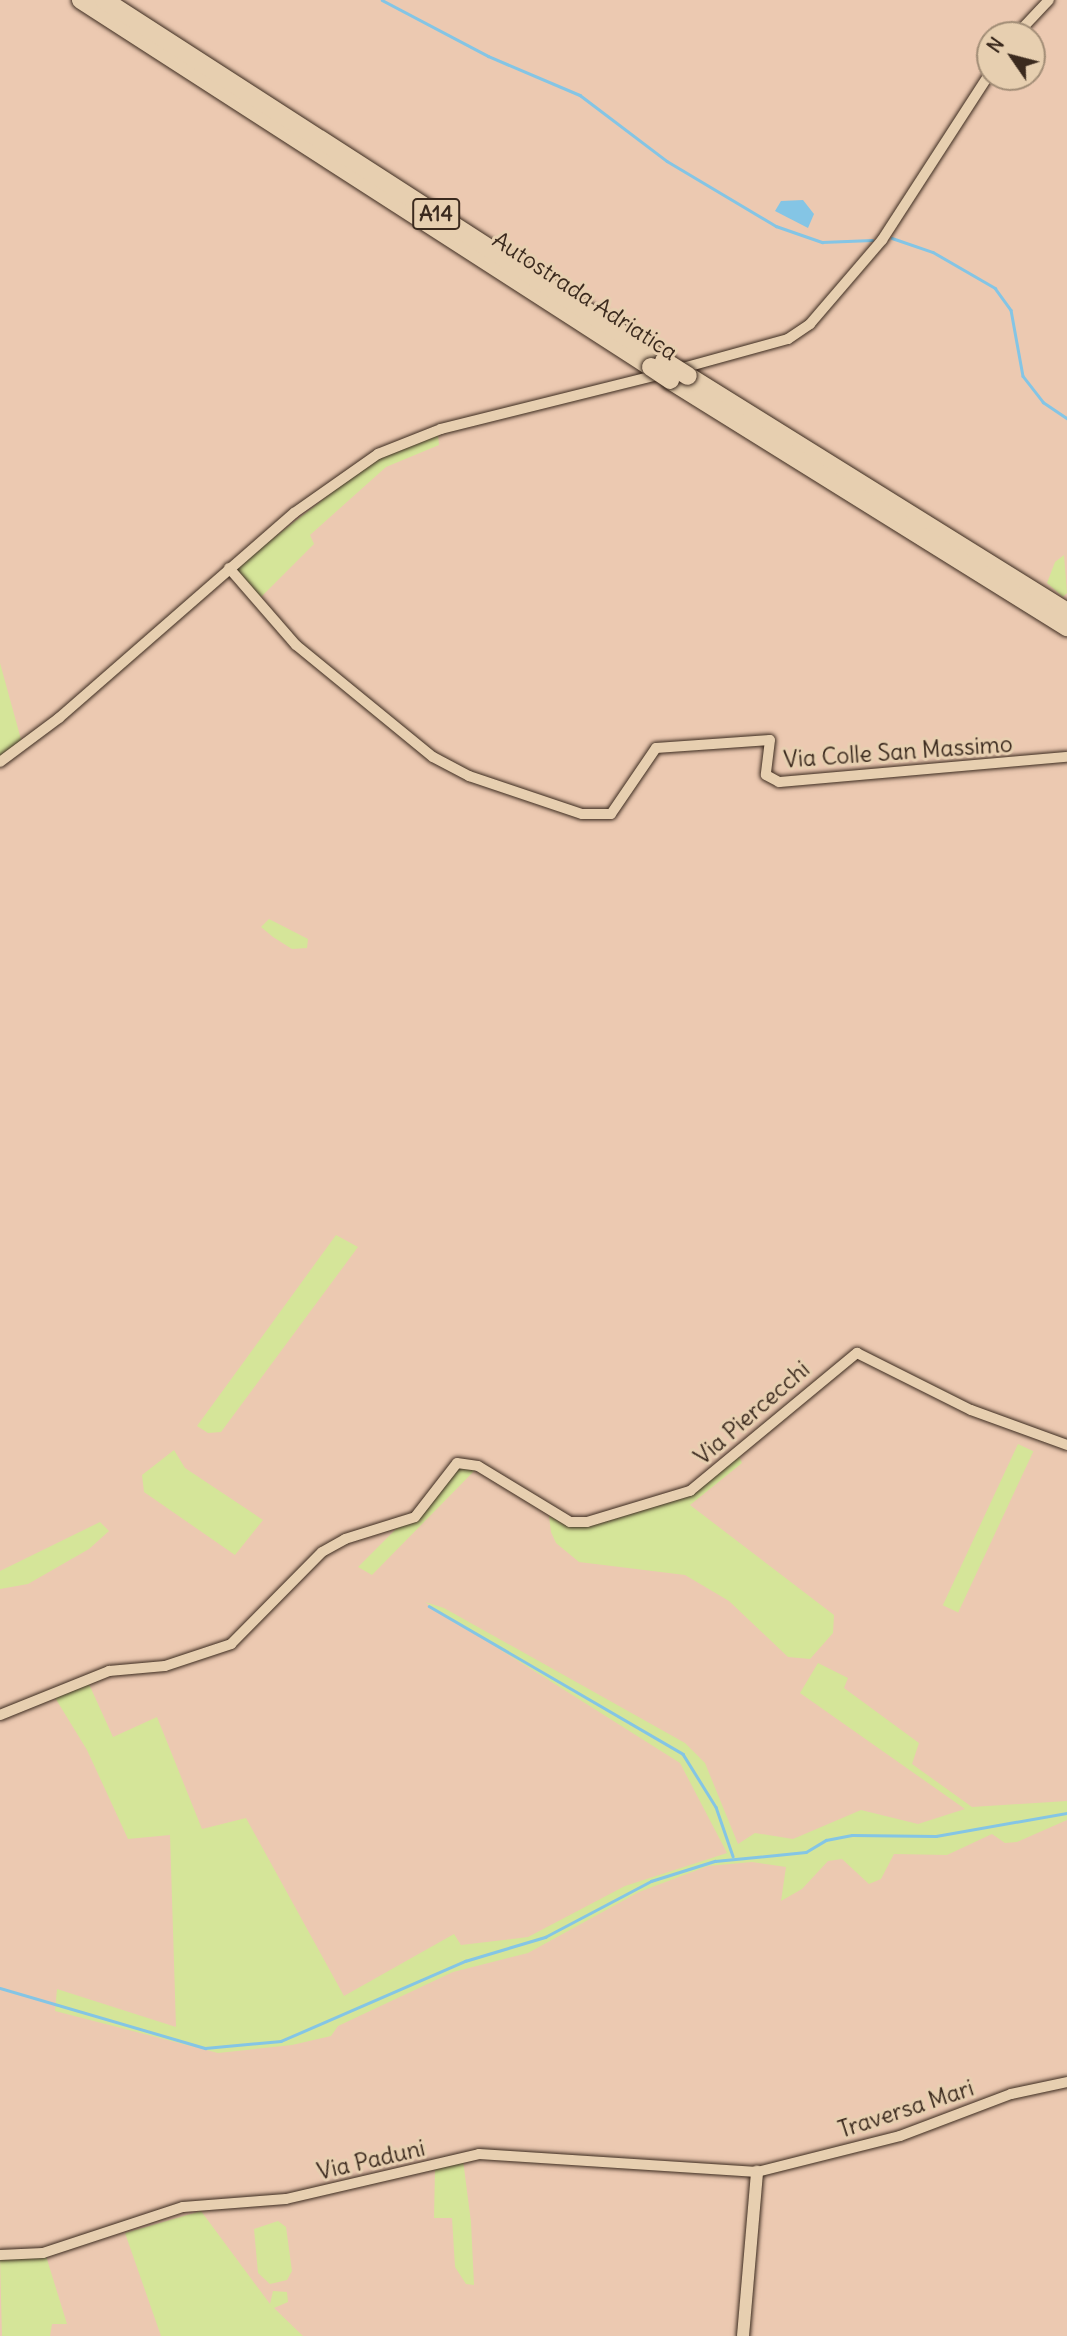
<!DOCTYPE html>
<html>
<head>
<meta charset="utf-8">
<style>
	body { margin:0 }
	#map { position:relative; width:1067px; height:2336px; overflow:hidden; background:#ecc9b1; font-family:Delius,sans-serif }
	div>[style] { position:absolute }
	.green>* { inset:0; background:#d5e599; transform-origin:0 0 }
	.water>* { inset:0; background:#84c5e5 }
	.stream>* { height:2.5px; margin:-1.25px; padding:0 1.25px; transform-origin:1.25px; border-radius:1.25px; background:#84c5e5 }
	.roads { filter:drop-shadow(0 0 2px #3b2a1e) drop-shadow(0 0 2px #3b2a1e) }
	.minor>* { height:10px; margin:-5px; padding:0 5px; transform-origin:5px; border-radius:5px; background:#e7cfb0 }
	.tertiary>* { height:12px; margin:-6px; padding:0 6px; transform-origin:6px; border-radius:6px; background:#e7cfb0 }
	.motorway>* { height:18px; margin:-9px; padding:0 9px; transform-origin:9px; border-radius:9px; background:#e7cfb0 }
	.bridges { filter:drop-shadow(0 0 2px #3b2a1e) drop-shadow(0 0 2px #3b2a1e) }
	.motorway-bridge>* { height:18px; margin:-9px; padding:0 9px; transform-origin:9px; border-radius:9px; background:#e7cfb0 }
	span { translate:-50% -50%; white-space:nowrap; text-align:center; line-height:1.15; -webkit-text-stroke:6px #e7cfb0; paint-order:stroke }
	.shield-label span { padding:2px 5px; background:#e7cfb0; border:2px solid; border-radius:5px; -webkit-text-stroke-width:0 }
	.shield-label { font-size:21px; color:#3b2a1e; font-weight:700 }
	.street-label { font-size:23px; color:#3b2a1e }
	.north { position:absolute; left:976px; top:21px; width:70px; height:70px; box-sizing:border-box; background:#e7cfb0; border:2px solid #a28d76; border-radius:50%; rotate:305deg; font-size:19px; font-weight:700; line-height:28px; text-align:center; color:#3b2a1e }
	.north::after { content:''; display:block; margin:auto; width:24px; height:32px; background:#3b2a1e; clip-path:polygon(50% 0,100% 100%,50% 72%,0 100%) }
</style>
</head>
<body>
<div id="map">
	<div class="green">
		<i style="clip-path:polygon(438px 435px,439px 445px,386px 467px,310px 535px,314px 544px,259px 599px,232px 570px,375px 459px)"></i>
		<i style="clip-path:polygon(1064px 555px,1067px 593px,1063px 597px,1047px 583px,1055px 562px)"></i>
		<i style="clip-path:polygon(0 663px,22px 743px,0 757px)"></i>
		<i style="clip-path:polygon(269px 919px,308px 939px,307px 948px,292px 949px,273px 937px,261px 927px)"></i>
		<i style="clip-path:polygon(336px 1235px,358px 1247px,221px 1432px,208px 1433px,197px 1426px)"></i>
		<i style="left:1018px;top:1444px;width:17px;height:178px;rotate:25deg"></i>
		<i style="clip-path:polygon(174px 1450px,185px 1468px,263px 1520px,235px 1555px,144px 1492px,142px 1475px)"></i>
		<i style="clip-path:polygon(739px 1456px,742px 1463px,690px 1505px,834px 1615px,833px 1633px,810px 1659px,788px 1657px,729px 1601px,685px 1575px,579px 1562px,556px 1543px,551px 1532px,549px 1516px,568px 1524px,689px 1493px)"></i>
		<i style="clip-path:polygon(457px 1464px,476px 1469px,372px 1575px,358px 1567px,398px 1527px,417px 1518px)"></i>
		<i style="clip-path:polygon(100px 1522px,109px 1531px,89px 1549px,28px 1584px,0 1589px,0 1571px)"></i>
		<i style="clip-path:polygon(425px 1602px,444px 1608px,685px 1743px,705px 1763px,738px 1844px,755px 1833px,793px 1839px,861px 1810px,918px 1824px,965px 1809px,800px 1693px,818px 1663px,848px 1678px,844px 1688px,919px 1743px,912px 1764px,972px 1807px,1067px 1801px,1067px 1820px,1017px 1842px,1005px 1843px,992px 1834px,947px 1855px,894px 1854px,881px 1879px,869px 1884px,842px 1859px,828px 1861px,802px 1889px,781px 1901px,786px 1867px,752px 1862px,708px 1866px,639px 1892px,528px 1953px,453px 1972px,338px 2026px,331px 2036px,292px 2045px,218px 2053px,55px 2011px,57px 1989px,176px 2027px,170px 1835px,128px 1839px,87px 1750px,54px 1696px,88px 1682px,113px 1737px,157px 1717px,202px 1829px,246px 1818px,344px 1996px,454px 1934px,461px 1945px,528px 1937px,625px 1886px,727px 1853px,680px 1763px)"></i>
		<i style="clip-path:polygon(463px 2160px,471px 2222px,474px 2285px,466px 2284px,455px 2267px,452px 2218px,434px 2218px,435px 2168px)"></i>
		<i style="clip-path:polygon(201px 2211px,270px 2304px,273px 2291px,287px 2292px,288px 2302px,274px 2308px,303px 2336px,161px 2336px,125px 2233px)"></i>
		<i style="clip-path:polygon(278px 2221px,286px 2227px,292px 2271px,287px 2280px,270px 2284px,258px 2273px,254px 2229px)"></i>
		<i style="clip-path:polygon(46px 2256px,67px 2324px,52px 2324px,50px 2336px,2px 2336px,0 2257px)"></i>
	</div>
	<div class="water">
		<i style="clip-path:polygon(803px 200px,814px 214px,808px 228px,775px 211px,781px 201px)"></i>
	</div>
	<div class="stream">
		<i style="left:382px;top:0;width:120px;rotate:27.8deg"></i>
		<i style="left:488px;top:56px;width:100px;rotate:23deg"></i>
		<i style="left:580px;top:95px;width:109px;rotate:37.2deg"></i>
		<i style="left:667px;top:161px;width:127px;rotate:30.8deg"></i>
		<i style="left:776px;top:226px;width:49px;rotate:19.2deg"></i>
		<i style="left:822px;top:242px;width:50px;rotate:-2.3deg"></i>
		<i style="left:892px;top:238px;width:43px;rotate:18.9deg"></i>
		<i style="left:933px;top:252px;width:72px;rotate:30.1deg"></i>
		<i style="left:995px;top:288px;width:27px;rotate:54deg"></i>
		<i style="left:1011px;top:310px;width:67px;rotate:79.7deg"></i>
		<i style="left:1023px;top:376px;width:33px;rotate:52deg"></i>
		<i style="left:1043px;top:402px;width:29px;rotate:34deg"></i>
		<i style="left:429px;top:1606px;width:294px;rotate:30.2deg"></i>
		<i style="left:683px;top:1754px;width:62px;rotate:58.1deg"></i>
		<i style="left:716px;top:1807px;width:52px;rotate:70.9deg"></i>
		<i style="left:0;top:1988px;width:214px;rotate:16.3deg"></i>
		<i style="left:205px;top:2048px;width:76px;rotate:-5.3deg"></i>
		<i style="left:281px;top:2041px;width:201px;rotate:-23.5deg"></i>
		<i style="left:465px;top:1961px;width:84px;rotate:-16.7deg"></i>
		<i style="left:545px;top:1937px;width:120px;rotate:-27.8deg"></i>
		<i style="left:651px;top:1881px;width:67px;rotate:-17.4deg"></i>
		<i style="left:715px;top:1861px;width:91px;rotate:-5.6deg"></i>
		<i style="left:806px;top:1852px;width:23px;rotate:-31deg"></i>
		<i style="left:826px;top:1840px;width:26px;rotate:-11deg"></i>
		<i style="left:852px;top:1835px;width:84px;rotate:0.7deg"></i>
		<i style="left:936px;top:1836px;width:133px;rotate:-10deg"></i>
	</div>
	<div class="roads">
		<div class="minor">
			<i style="left:1016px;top:35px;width:48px;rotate:-46.7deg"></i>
			<i style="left:679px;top:369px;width:113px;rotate:-15.4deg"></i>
			<i style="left:788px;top:339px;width:27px;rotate:-34deg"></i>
			<i style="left:810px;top:324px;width:111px;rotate:-49.4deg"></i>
			<i style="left:882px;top:240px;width:199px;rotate:-57.1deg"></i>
			<i style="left:229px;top:568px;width:102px;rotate:49deg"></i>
			<i style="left:296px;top:645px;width:177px;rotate:39.3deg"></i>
			<i style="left:433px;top:757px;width:41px;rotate:27.8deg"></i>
			<i style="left:469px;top:776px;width:119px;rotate:18.6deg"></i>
			<i style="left:582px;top:814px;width:29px"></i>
			<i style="left:611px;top:814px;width:80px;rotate:-55.7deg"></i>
			<i style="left:656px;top:748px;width:114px;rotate:-4deg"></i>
			<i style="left:770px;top:740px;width:35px;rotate:97deg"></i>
			<i style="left:766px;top:775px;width:15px;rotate:28deg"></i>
			<i style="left:779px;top:782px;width:289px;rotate:-5deg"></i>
			<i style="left:0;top:762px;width:74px;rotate:-36.7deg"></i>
			<i style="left:59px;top:718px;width:312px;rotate:-41.1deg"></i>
			<i style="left:294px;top:513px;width:103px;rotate:-35.1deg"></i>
			<i style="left:378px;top:454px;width:68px;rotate:-21.6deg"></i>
			<i style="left:441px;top:429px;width:227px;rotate:-14deg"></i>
			<i style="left:0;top:1715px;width:118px;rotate:-22deg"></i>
			<i style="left:109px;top:1671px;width:56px;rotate:-5.1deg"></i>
			<i style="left:165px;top:1666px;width:70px;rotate:-18.4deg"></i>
			<i style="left:231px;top:1644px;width:129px;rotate:-45.3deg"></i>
			<i style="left:322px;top:1552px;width:26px;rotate:-29deg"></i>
			<i style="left:345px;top:1539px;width:73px;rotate:-17.4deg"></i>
			<i style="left:415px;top:1517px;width:68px;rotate:-52.1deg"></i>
			<i style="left:457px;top:1463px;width:21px;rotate:8deg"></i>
			<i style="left:478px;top:1466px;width:108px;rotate:31.3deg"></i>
			<i style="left:570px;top:1522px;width:17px"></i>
			<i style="left:587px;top:1522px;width:108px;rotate:-16.8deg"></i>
			<i style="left:690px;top:1491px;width:217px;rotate:-39.6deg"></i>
			<i style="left:857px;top:1353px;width:127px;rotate:26.6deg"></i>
			<i style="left:971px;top:1410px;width:102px;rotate:20deg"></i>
			<i style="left:0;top:2255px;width:43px;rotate:-2.7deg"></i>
			<i style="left:43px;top:2253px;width:147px;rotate:-18.2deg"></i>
			<i style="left:183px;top:2207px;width:103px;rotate:-4.4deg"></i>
			<i style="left:286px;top:2199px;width:198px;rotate:-13.1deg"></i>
			<i style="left:479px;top:2154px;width:279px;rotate:3.7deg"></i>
			<i style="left:757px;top:2172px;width:147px;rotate:-14.1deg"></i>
			<i style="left:900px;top:2136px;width:119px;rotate:-20.7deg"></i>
			<i style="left:1011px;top:2094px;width:57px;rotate:-12.1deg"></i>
		</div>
		<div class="tertiary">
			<i style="left:743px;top:2336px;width:165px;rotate:-85.1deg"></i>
		</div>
		<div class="motorway">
			<i style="left:81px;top:0;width:678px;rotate:32.78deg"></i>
			<i style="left:104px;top:0;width:666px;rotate:32.81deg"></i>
			<i style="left:688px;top:376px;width:446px;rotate:31.9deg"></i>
			<i style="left:670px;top:380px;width:468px;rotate:31.9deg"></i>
		</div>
	</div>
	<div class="bridges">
		<div class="motorway-bridge">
			<i style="left:664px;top:361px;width:28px;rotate:32deg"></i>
			<i style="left:651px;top:367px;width:23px;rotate:34deg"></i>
		</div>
	</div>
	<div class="shield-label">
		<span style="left:436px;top:214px">A14</span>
	</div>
	<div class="street-label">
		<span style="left:585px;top:296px;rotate:33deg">Autostrada Adriatica</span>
		<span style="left:898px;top:752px;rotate:-4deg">Via Colle San Massimo</span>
		<span style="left:752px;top:1413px;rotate:-41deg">Via Piercecchi</span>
		<span style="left:906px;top:2109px;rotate:-18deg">Traversa Mari</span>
		<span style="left:371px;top:2160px;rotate:-13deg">Via Paduni</span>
	</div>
	<div class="north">N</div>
</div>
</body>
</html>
